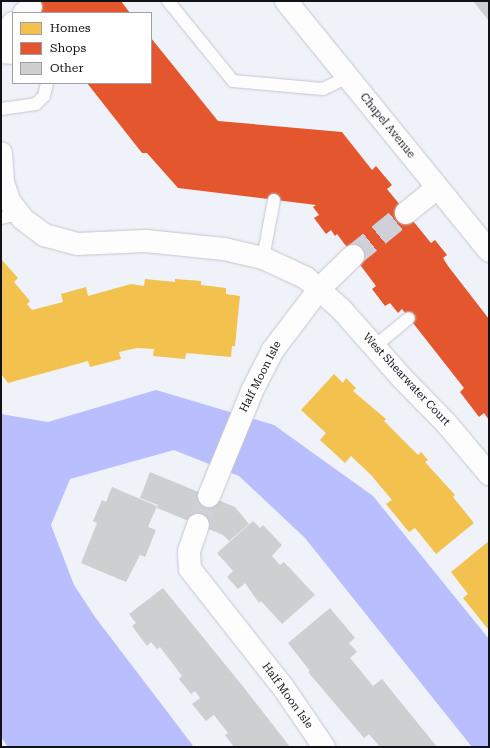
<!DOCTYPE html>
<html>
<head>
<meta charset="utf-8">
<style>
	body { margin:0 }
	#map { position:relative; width:490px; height:748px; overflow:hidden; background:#f0f2fa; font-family:"Roboto Serif",serif }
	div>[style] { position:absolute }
	.water>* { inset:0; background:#b9befe }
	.homes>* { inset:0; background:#f2c14e }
	.shops>* { inset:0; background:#e4572e }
	.building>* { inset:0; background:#cdcfd0 }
	.street-tunnel>* { height:22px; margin-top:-11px; transform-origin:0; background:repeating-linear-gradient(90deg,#cfd0d8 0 22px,transparent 0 33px) }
	.roads { filter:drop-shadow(0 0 1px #c4c5cc) drop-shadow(0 0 1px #c4c5cc) }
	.lane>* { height:12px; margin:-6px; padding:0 6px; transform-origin:6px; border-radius:6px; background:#fdfdfe }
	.street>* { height:22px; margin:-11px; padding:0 11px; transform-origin:11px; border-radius:11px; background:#fdfdfe }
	span { translate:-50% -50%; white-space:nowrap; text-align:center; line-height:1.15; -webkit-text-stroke:4px #fff; paint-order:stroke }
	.street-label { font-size:11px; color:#111218 }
	.frame { position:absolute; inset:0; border:2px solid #111218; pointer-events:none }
	.legend { position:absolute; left:12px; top:12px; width:140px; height:72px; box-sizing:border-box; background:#fff; border:1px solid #a0a0a3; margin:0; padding:5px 7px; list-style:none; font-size:12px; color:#111218 }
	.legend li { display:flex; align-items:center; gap:8px; height:20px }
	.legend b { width:20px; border:1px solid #a0a0a3 }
</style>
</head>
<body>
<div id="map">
	<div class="water">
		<i style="clip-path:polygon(156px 390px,274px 425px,373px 496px,489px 639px,489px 747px,472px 747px,305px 538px,239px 476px,174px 450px,70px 479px,51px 525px,74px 585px,95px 617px,194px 747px,8px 747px,1px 737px,1px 414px,48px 422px)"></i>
	</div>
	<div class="homes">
		<i style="clip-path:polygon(1px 259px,18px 278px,14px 282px,30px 301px,27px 304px,32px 310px,63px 302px,61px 294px,86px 287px,88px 296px,131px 284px,144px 286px,145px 279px,175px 282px,175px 279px,201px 281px,201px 285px,226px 288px,226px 294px,240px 296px,235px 346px,232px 346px,231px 357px,186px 353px,185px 359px,153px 356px,154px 349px,137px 348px,119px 352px,121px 359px,90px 367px,88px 361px,8px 383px,1px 374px)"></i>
		<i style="clip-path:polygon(334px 374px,343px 383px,346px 378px,356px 388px,353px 391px,386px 419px,384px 421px,418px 455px,421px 452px,428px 460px,425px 462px,455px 495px,453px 497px,474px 523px,436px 554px,415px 528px,409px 532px,386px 504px,392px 500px,371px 475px,351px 456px,345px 463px,320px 440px,326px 433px,301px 410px)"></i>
		<i style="clip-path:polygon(489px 541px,489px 628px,488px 629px,463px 598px,468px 594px,451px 572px)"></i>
	</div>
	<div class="shops">
		<i style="clip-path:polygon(26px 1px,121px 1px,130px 13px,36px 13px)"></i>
		<i style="clip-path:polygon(151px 38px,218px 121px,342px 132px,372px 170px,376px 166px,392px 185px,387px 189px,431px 243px,435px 240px,447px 255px,443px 258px,448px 266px,489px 319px,489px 420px,484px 413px,479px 417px,460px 392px,464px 388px,402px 309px,398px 313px,390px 303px,385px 306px,372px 289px,376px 286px,337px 234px,335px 236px,331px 230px,326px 234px,314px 218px,319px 215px,313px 207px,316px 205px,178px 188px,147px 153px,142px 153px,87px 83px,151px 83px)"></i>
	</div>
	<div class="building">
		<i style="clip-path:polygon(473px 1px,489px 1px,489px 21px)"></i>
		<i style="clip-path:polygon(150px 472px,235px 507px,249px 524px,229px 541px,223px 535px,157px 508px,158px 505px,140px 498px)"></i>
		<i style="clip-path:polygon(112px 487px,157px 506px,148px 527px,156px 530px,145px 557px,140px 555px,126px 582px,81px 563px,97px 523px,93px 521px,102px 500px,106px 502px)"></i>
		<i style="clip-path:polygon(253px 521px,260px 528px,263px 525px,282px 545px,272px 556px,280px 565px,284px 562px,315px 595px,282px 624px,261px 601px,259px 603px,245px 583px,238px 589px,227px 577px,233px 571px,217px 553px)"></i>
		<i style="clip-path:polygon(163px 588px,245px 689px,290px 747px,234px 747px,225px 735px,228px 733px,214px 715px,206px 721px,192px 704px,200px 698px,195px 691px,191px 694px,179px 679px,182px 676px,160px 647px,157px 649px,151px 642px,147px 646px,132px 626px,136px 623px,129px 614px)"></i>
		<i style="clip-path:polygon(330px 608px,355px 638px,349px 643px,357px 652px,350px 658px,373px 686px,382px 679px,437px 747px,380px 747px,369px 734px,364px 738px,308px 672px,310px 671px,288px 643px)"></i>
	</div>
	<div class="street-tunnel">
		<i style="left:353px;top:256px;width:68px;rotate:-39.1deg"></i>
		<i style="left:198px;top:525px;width:31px;rotate:-69deg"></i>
	</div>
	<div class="roads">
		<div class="lane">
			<i style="left:168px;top:1px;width:103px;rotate:50.9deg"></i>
			<i style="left:233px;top:81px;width:90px;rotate:5.1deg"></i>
			<i style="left:323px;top:89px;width:28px;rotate:-26deg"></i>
			<i style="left:1px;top:57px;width:12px;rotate:5deg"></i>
			<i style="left:1px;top:109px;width:35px;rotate:-8deg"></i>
			<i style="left:36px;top:104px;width:11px;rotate:-45deg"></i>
			<i style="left:44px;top:96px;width:13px;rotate:-77deg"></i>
			<i style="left:1px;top:218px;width:18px;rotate:-13deg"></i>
			<i style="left:263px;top:258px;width:59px;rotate:-79.3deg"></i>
			<i style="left:374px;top:347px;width:45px;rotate:-39.6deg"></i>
		</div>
		<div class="street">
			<i style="left:286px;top:1px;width:322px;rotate:50.9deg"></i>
			<i style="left:24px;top:13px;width:9px;rotate:-41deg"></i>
			<i style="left:1px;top:50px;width:17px;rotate:-73deg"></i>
			<i style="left:6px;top:34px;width:13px;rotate:-58deg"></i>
			<i style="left:1px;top:153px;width:29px;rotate:86deg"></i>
			<i style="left:3px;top:182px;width:20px;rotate:72deg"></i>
			<i style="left:9px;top:201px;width:23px;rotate:52deg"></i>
			<i style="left:23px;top:219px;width:26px;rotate:37deg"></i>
			<i style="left:44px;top:235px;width:34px;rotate:15deg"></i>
			<i style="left:77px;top:244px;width:69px;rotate:-2.5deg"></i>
			<i style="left:146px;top:241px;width:78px;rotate:5.9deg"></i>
			<i style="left:224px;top:249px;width:40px;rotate:13deg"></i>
			<i style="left:263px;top:258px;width:47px;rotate:24.9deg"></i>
			<i style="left:306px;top:278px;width:47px;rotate:41.5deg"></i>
			<i style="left:341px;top:309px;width:94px;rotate:48.5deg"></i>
			<i style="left:403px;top:379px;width:62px;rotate:45.7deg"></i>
			<i style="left:446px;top:423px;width:67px;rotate:49.9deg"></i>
			<i style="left:406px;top:213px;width:40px;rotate:-39deg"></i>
			<i style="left:209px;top:496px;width:113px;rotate:-67.7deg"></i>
			<i style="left:252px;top:391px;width:46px;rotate:-62.9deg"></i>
			<i style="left:273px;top:350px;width:78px;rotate:-52.8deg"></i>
			<i style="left:320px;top:288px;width:46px;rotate:-44.1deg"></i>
			<i style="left:198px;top:525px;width:28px;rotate:109deg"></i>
			<i style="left:189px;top:551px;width:18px;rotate:87deg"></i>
			<i style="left:190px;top:569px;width:150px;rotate:51.8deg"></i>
			<i style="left:283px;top:687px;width:73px;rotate:55.7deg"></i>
		</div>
	</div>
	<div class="street-label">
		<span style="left:387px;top:126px;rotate:51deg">Chapel Avenue</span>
		<span style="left:261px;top:377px;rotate:-63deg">Half Moon Isle</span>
		<span style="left:406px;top:380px;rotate:47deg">West Shearwater Court</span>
		<span style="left:287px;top:696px;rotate:54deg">Half Moon Isle</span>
	</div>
	<div class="frame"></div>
	<ul class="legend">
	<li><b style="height:11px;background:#f2c14e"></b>Homes</li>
	<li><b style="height:11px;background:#e4572e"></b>Shops</li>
	<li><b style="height:11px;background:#cdcfd0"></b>Other</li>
	</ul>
</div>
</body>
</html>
